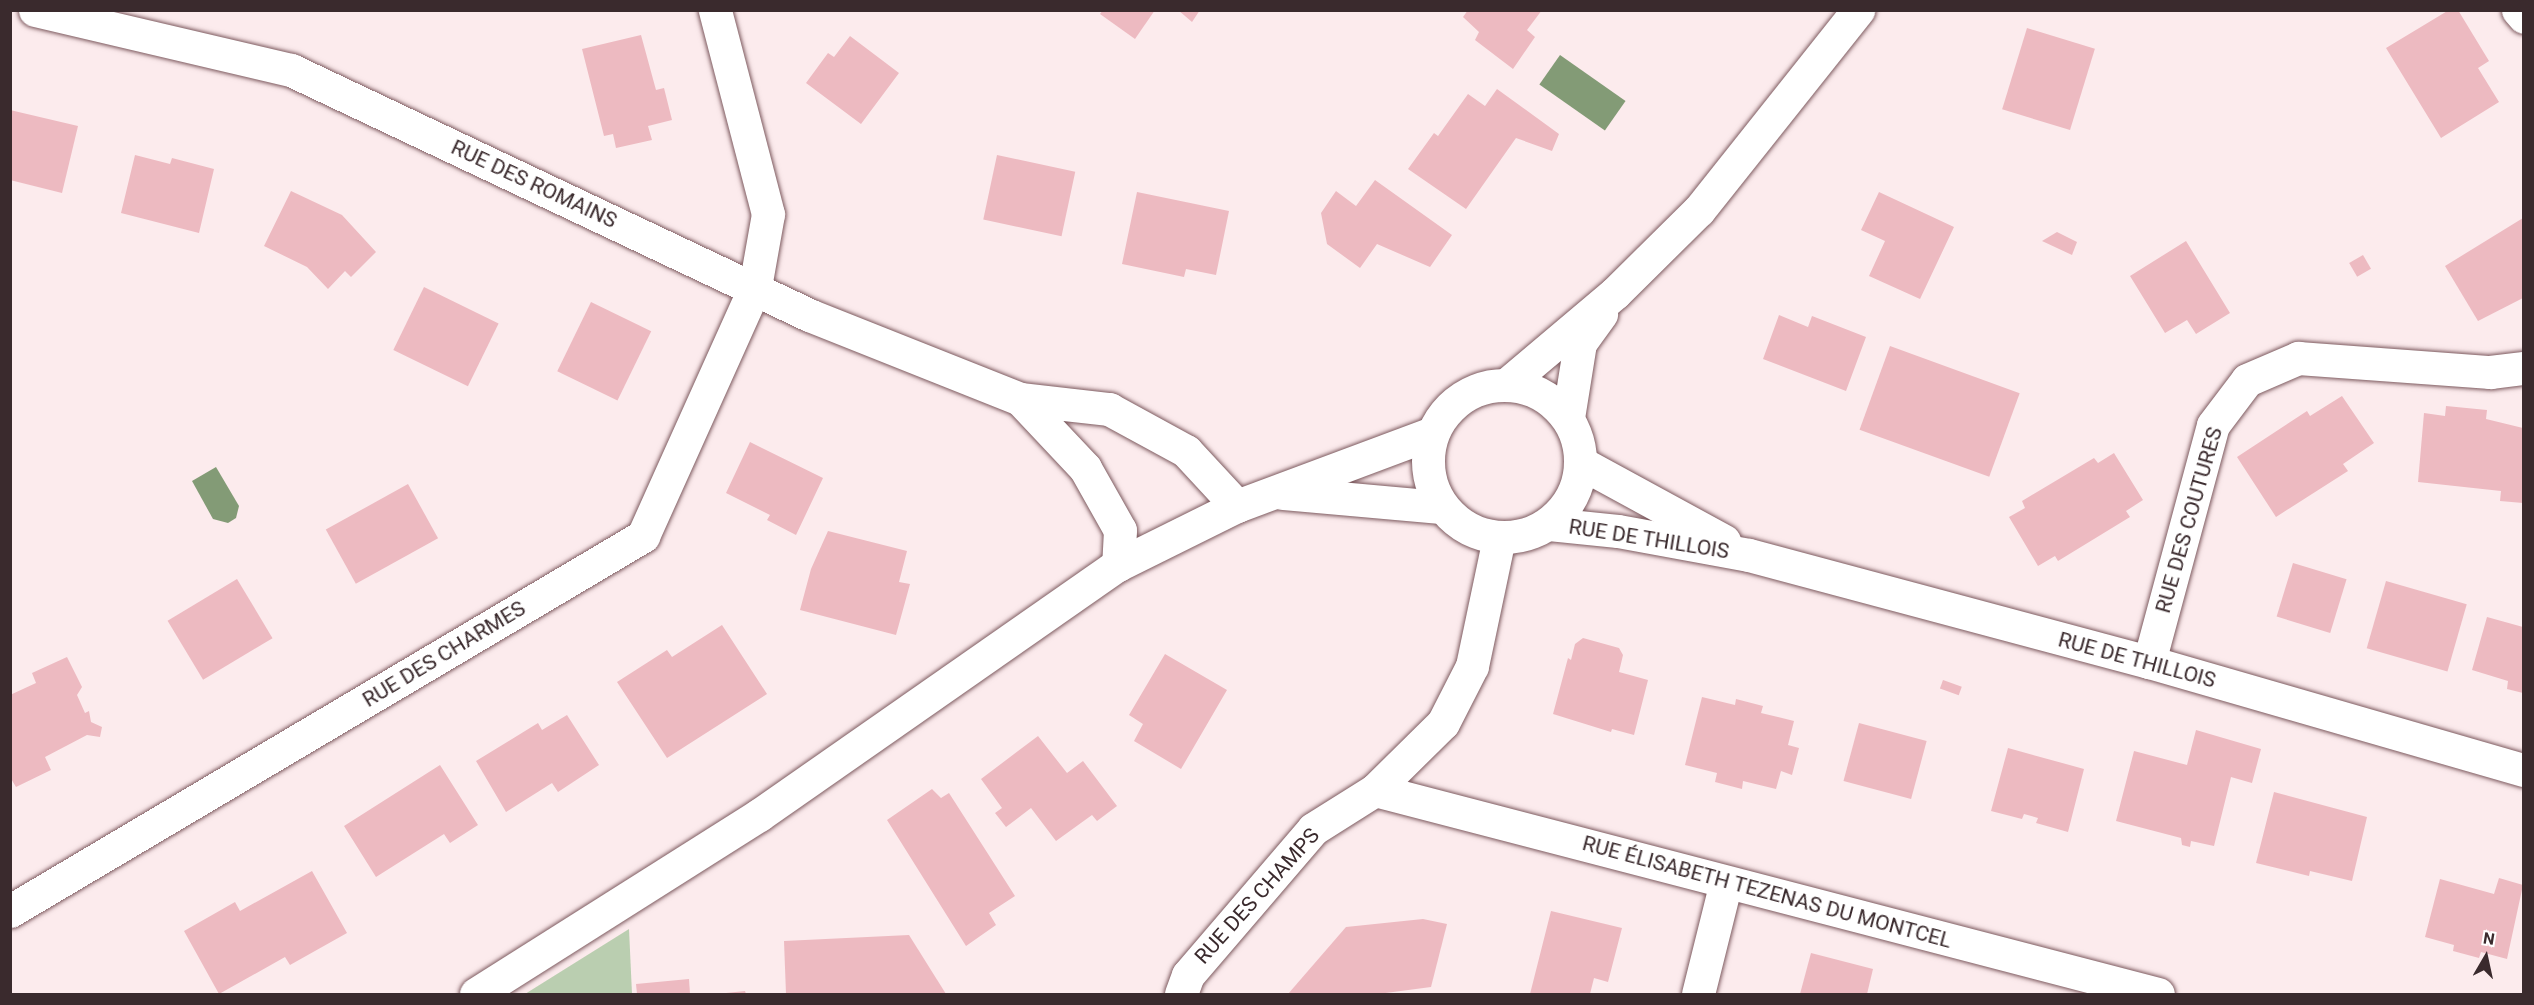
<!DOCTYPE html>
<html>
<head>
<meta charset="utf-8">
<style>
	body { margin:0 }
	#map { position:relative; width:2534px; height:1005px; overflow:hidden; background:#fcebed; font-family:Roboto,sans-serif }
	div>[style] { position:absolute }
	.green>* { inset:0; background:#baceb0 }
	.water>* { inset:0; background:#839b76; transform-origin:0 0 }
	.building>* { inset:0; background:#edbac1; transform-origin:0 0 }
	.roads { filter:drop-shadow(0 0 2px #7d5a5f) drop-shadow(0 0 2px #7d5a5f) }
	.minor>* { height:33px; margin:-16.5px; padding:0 16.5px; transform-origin:16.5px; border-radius:16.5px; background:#fff }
	.tertiary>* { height:33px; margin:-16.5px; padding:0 16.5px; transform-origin:16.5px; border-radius:16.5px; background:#fff }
	.tertiary>.ring { margin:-16.5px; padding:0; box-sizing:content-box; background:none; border:33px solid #fff; border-radius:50% }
	span { translate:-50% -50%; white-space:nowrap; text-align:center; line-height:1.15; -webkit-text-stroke:4.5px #fff; paint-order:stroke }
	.street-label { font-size:21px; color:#3a2a2d }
	.frame { position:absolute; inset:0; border:12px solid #3a2a2d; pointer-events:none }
	.north { position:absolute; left:2456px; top:927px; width:60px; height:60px; -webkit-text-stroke:4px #fff; paint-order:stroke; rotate:9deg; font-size:16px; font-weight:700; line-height:24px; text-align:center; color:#3a2a2d }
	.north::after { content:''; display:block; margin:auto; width:21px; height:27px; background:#3a2a2d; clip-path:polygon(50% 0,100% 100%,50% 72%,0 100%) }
</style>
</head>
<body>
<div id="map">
	<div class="green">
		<i style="clip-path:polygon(629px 929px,632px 994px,525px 994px)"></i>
	</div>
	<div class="water">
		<i style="left:1560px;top:55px;width:80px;height:36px;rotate:35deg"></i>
		<i style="clip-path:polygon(216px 467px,239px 506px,236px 518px,228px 523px,213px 519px,192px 481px)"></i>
	</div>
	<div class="building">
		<i style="clip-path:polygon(1103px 10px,1155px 10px,1135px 39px,1100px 14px)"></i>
		<i style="clip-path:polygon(1178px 10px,1200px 10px,1192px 22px)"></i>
		<i style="clip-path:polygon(1468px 10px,1542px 10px,1527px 30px,1535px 37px,1513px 69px,1475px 40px,1479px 32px,1463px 17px)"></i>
		<i style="clip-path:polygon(2449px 10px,2458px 10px,2489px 61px,2478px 68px,2499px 102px,2441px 138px,2386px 48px)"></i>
		<i style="left:2027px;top:28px;width:71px;height:85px;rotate:17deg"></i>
		<i style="clip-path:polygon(641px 35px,656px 90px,664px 88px,672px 120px,648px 126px,652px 140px,616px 148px,613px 134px,604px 136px,582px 49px)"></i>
		<i style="clip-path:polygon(850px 36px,899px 73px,861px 124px,806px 83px,828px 53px,834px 57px)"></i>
		<i style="clip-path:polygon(1497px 89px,1559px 134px,1552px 151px,1516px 138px,1466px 209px,1408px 169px,1434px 133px,1438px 136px,1468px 94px,1485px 106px)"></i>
		<i style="clip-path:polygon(10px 110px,78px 126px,62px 193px,10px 180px)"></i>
		<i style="clip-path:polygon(135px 155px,170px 164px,172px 158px,214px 169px,199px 233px,121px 213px)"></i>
		<i style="left:997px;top:155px;width:80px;height:66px;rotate:12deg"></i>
		<i style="clip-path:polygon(1375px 180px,1452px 235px,1430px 267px,1377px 244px,1360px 268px,1327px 244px,1321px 213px,1336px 191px,1356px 206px)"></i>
		<i style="clip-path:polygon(291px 191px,342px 215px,376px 252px,351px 277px,345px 271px,328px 289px,307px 267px,264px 246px)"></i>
		<i style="clip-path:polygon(1137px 192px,1229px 211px,1216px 275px,1186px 269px,1184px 277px,1122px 264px)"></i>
		<i style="clip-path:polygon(1879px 192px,1954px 227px,1920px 299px,1869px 276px,1885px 241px,1861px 230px)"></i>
		<i style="clip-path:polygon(2523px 218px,2523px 298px,2478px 321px,2445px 266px)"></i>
		<i style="clip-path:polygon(2057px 232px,2077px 242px,2072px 255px,2042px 241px)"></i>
		<i style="clip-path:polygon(2186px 241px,2230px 313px,2196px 334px,2187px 320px,2165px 333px,2130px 276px)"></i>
		<i style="left:2363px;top:255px;width:16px;height:16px;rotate:60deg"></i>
		<i style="left:424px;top:287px;width:83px;height:70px;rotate:26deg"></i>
		<i style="left:591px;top:302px;width:67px;height:77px;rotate:26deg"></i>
		<i style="clip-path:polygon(1779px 315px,1808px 327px,1812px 316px,1866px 337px,1846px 391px,1763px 359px)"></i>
		<i style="left:1890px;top:346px;width:138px;height:89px;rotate:20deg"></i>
		<i style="clip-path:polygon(2342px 396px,2374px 443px,2343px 464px,2348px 471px,2276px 517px,2237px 457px,2307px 411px,2310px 416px)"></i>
		<i style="clip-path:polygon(2446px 406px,2487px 410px,2486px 419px,2523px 428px,2523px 503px,2500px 501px,2501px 491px,2418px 482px,2424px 413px,2445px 416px)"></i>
		<i style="clip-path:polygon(750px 442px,823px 478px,796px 535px,767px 520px,770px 515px,726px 493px)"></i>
		<i style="clip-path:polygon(2114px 453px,2143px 500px,2126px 511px,2130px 517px,2058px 561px,2055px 556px,2038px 566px,2009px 517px,2025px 508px,2022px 501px,2094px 458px,2098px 463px)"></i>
		<i style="left:408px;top:484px;width:62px;height:94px;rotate:61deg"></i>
		<i style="clip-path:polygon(828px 531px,907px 551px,899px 582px,910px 584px,896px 635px,800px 610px,811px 569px)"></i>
		<i style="left:2293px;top:563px;width:56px;height:56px;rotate:17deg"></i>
		<i style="left:237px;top:579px;width:69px;height:81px;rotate:59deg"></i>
		<i style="left:2386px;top:581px;width:84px;height:70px;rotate:16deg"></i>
		<i style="clip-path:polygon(2487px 617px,2523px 627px,2523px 693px,2507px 689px,2508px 681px,2472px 670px)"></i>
		<i style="clip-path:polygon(722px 625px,767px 694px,667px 758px,617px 682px,667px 650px,672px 657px)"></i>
		<i style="clip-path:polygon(1583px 638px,1619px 648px,1623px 655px,1619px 672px,1648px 680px,1634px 735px,1612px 729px,1611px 732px,1553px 714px,1568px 658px,1571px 660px,1575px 644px)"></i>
		<i style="clip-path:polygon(1165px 654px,1227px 690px,1181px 769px,1134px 741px,1143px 724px,1129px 715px)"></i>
		<i style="clip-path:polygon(67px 657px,82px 687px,77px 695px,85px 713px,89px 711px,91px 722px,102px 727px,100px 737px,87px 735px,45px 757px,51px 770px,16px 787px,10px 777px,10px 695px,36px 683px,32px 673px)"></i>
		<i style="left:1943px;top:680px;width:20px;height:9px;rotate:20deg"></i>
		<i style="clip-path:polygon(1702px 697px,1735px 705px,1736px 699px,1763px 706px,1761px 713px,1794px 721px,1788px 745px,1799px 748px,1792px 775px,1781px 771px,1776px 789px,1743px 781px,1742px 789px,1715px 782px,1717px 773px,1685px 765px)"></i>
		<i style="clip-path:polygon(567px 715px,599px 765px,558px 792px,552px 783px,506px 812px,476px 761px,538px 723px,542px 730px)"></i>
		<i style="left:1859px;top:723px;width:70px;height:60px;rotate:15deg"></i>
		<i style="clip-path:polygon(2196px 730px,2261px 749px,2252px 783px,2231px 777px,2214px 846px,2191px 841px,2190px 847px,2182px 845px,2181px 838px,2116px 821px,2134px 751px,2187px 765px)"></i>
		<i style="clip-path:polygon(1038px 736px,1067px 773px,1083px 761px,1117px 806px,1097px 821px,1092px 815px,1056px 841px,1031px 808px,1006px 827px,995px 813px,1002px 808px,981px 779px)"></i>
		<i style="clip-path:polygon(2008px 748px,2084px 769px,2068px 832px,2036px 823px,2038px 818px,2024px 814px,2022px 819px,1991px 811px)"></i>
		<i style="clip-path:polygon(440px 765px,478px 825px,450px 843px,444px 834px,376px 877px,344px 826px)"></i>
		<i style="clip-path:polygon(932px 789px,941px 798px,949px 793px,1015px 896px,989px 913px,996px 925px,966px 946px,887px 820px)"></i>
		<i style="clip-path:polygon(2274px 792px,2367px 817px,2352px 881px,2310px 871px,2309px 876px,2256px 863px)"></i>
		<i style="clip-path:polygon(312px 871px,347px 933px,290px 965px,285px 957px,219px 994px,184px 931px,235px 902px,240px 911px)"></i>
		<i style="clip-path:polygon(2499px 878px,2523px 885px,2507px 959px,2481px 952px,2479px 958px,2453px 951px,2454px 945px,2425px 937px,2440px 879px,2494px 894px)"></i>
		<i style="clip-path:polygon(1551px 911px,1622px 928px,1608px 982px,1594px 978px,1590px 994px,1530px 994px)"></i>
		<i style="clip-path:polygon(1423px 919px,1447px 924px,1431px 987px,1378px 994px,1288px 994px,1346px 927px)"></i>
		<i style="clip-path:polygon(909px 935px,946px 994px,786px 994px,784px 941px)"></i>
		<i style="clip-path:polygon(1811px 953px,1873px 969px,1867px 994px,1800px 994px)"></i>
		<i style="clip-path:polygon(689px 979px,690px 994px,637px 994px,636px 984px)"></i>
		<i style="clip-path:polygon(745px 991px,746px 994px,726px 994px,726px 993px)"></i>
	</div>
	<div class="roads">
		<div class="minor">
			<i style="left:35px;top:10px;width:263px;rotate:13.2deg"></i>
			<i style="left:291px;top:70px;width:573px;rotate:25.31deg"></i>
			<i style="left:809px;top:315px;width:227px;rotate:21.7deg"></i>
			<i style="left:1020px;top:399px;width:90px;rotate:6.4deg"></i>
			<i style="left:1109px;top:409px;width:88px;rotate:28.6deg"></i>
			<i style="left:1186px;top:451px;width:75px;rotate:47.2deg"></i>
			<i style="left:2518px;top:10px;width:9px;rotate:49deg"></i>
			<i style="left:1507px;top:384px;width:141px;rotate:-40.1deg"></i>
			<i style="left:1615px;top:293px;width:118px;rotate:-44.7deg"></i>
			<i style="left:1699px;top:210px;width:256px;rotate:-51.5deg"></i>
			<i style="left:1020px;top:399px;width:95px;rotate:46.7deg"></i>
			<i style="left:1085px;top:468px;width:71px;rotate:60.6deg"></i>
			<i style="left:1120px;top:530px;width:35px;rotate:93deg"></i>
			<i style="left:1568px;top:418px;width:76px;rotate:-80.9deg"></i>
			<i style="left:1580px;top:343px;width:36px;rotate:-54deg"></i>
			<i style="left:2149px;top:662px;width:245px;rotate:-74.9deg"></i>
			<i style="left:2213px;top:425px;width:56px;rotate:-52.9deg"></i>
			<i style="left:2247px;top:380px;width:56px;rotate:-23.3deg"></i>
			<i style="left:2298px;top:358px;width:193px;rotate:4.2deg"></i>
			<i style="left:2490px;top:372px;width:34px;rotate:-7deg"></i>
			<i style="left:1375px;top:790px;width:809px;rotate:14.6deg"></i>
			<i style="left:10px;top:911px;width:736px;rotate:-30.64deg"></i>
			<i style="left:643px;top:536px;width:273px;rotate:-65.8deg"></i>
			<i style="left:755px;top:287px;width:74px;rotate:-79.9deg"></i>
			<i style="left:768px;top:214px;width:211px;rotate:-104.6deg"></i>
			<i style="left:1181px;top:994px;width:20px;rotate:-70deg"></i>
			<i style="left:1188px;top:975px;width:192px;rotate:-49.4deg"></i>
			<i style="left:1313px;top:829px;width:73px;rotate:-32.2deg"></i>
			<i style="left:1375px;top:790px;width:95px;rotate:-44.6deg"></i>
			<i style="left:1443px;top:723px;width:64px;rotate:-63deg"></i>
			<i style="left:1472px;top:666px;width:131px;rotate:-78.1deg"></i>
			<i style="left:1698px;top:994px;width:115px;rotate:-76deg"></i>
		</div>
		<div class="tertiary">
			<i class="ring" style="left:1428px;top:385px;width:119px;height:119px"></i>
			<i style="left:1581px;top:463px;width:163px;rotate:28.6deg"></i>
			<i style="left:1283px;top:493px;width:159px;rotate:5.1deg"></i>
			<i style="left:1549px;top:524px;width:69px;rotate:5.8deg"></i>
			<i style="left:1618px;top:531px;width:133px;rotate:10.4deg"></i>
			<i style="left:1749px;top:555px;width:414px;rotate:15deg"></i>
			<i style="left:2149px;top:662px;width:390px;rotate:16.1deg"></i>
			<i style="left:476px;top:994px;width:335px;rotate:-32.3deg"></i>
			<i style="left:759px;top:815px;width:437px;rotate:-34.9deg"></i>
			<i style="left:1118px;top:565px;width:133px;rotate:-26.4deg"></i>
			<i style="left:1237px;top:506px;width:208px;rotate:-20.5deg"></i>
		</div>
	</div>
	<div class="street-label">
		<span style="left:534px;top:184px;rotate:25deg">RUE DES ROMAINS</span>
		<span style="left:2189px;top:520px;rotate:-74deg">RUE DES COUTURES</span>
		<span style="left:1649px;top:539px;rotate:9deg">RUE DE THILLOIS</span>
		<span style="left:444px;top:654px;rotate:-31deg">RUE DES CHARMES</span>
		<span style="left:2137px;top:660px;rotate:15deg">RUE DE THILLOIS</span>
		<span style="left:1767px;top:892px;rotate:15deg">RUE ÉLISABETH TEZENAS DU MONTCEL</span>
		<span style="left:1257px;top:896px;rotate:-48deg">RUE DES CHAMPS</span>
	</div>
	<div class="frame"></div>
	<div class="north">N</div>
</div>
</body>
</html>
